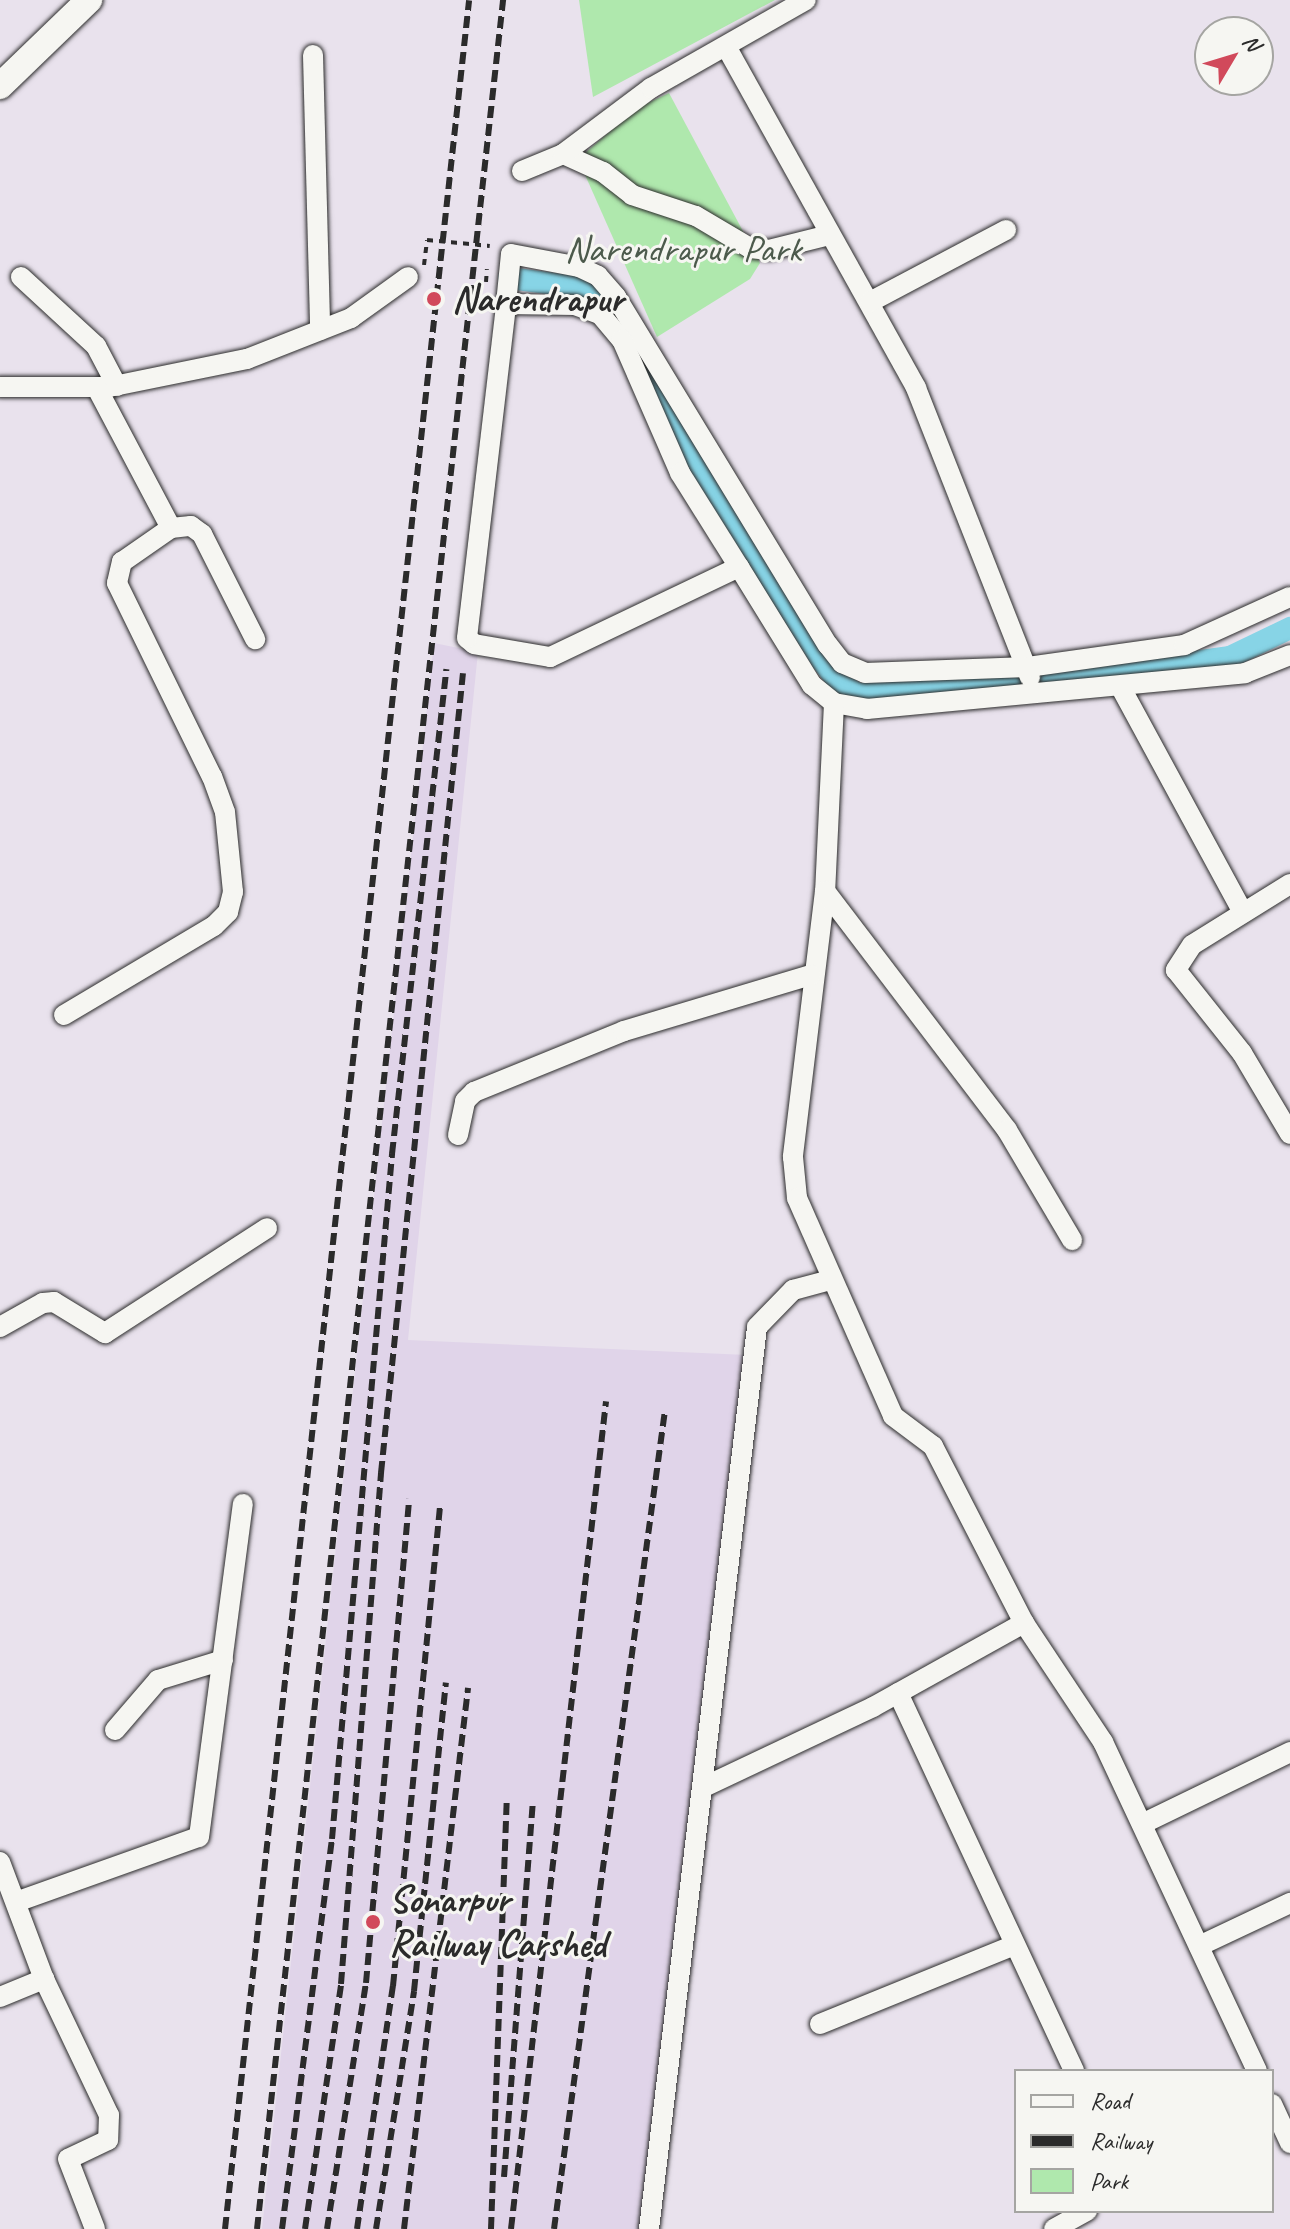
<!DOCTYPE html>
<html>
<head>
<meta charset="utf-8">
<style>
	body { margin:0 }
	#map { position:relative; width:1290px; height:2229px; overflow:hidden; background:#e9e2ed; font-family:Caveat,sans-serif }
	div>[style] { position:absolute }
	.built>* { inset:0; background:#e0d4e9 }
	.green>* { inset:0; background:#afe8ad }
	.canal>* { height:22px; margin:-11px; padding:0 11px; transform-origin:11px; border-radius:11px; background:#87d4e6 }
	.path>* { height:4px; margin-top:-2px; transform-origin:0; background:repeating-linear-gradient(90deg,#2b2b2b 0 6px,transparent 0 12px) }
	.roads { filter:drop-shadow(0 0 2px #2b2b2b) drop-shadow(0 0 2px #2b2b2b) }
	.minor>* { height:20px; margin:-10px; padding:0 10px; transform-origin:10px; border-radius:10px; background:#f6f6f2 }
	.tertiary>* { height:26px; margin:-13px; padding:0 13px; transform-origin:13px; border-radius:13px; background:#f6f6f2 }
	.rail>* { height:6px; margin-top:-3px; transform-origin:0; background:repeating-linear-gradient(90deg,#2b2b2b 0 12px,transparent 0 18px) }
	.path-bridge>* { height:4px; margin-top:-2px; transform-origin:0; background:repeating-linear-gradient(90deg,#2b2b2b 0 6px,transparent 0 12px) }
	.dots>* { width:22px; height:22px; translate:-50% -50%; box-sizing:border-box; border:4px solid #f6f6f2; border-radius:50% }
	span { translate:-50% -50%; white-space:nowrap; text-align:center; line-height:1.15; -webkit-text-stroke:6px #f6f6f2; paint-order:stroke }
	.park-label { font-size:38px; color:#4c5a4c }
	.poi-label { font-size:38px; color:#2b2b2b; font-weight:700 }
	.left { translate:0 -50%; text-align:left }
	.legend { position:absolute; left:1014px; top:2069px; width:260px; height:144px; box-sizing:border-box; background:#f6f6f2; border:2px solid #a5a5a2; margin:0; padding:10px 14px; list-style:none; font-size:24px; color:#2b2b2b }
	.legend li { display:flex; align-items:center; gap:16px; height:40px }
	.legend b { width:40px; border:2px solid #a5a5a2 }
	.north { position:absolute; left:1194px; top:16px; width:80px; height:80px; box-sizing:border-box; background:#f6f6f2; border:2px solid #a5a5a2; border-radius:50%; rotate:52deg; font-size:22px; font-weight:700; line-height:32px; text-align:center; color:#2b2b2b }
	.north::after { content:''; display:block; margin:auto; width:28px; height:36px; background:#d1495b; clip-path:polygon(50% 0,100% 100%,50% 72%,0 100%) }
</style>
</head>
<body>
<div id="map">
	<div class="built">
		<i style="clip-path:polygon(434px 643px,478px 652px,408px 1340px,747px 1355px,642px 2229px,262px 2229px)"></i>
	</div>
	<div class="green">
		<i style="clip-path:polygon(579px 0,775px 0,593px 97px)"></i>
		<i style="clip-path:polygon(669px 93px,760px 263px,750px 279px,657px 337px,578px 159px,637px 108px)"></i>
	</div>
	<div class="canal">
		<i style="left:509px;top:278px;width:69px;rotate:7.5deg"></i>
		<i style="left:577px;top:287px;width:46px;rotate:34.4deg"></i>
		<i style="left:615px;top:313px;width:184px;rotate:61.1deg"></i>
		<i style="left:704px;top:474px;width:221px;rotate:57.7deg"></i>
		<i style="left:822px;top:661px;width:28px;rotate:52deg"></i>
		<i style="left:839px;top:683px;width:22px;rotate:30deg"></i>
		<i style="left:858px;top:694px;width:174px;rotate:-3.3deg"></i>
		<i style="left:1032px;top:684px;width:200px;rotate:-7.8deg"></i>
		<i style="left:1230px;top:657px;width:67px;rotate:-25.8deg"></i>
	</div>
	<div class="path">
		<i style="left:424px;top:265px;width:25px;rotate:-83deg"></i>
		<i style="left:486px;top:282px;width:13px;rotate:-86deg"></i>
	</div>
	<div class="roads">
		<div class="minor">
			<i style="left:727px;top:48px;width:389px;rotate:60.9deg"></i>
			<i style="left:916px;top:388px;width:311px;rotate:68.5deg"></i>
			<i style="left:313px;top:55px;width:275px;rotate:88.5deg"></i>
			<i style="left:563px;top:154px;width:44px;rotate:24.2deg"></i>
			<i style="left:603px;top:172px;width:37px;rotate:38deg"></i>
			<i style="left:632px;top:195px;width:67px;rotate:18.2deg"></i>
			<i style="left:696px;top:216px;width:63px;rotate:30.7deg"></i>
			<i style="left:750px;top:248px;width:19px;rotate:6deg"></i>
			<i style="left:769px;top:250px;width:62px;rotate:-14deg"></i>
			<i style="left:522px;top:171px;width:44px;rotate:-22.5deg"></i>
			<i style="left:563px;top:154px;width:110px;rotate:-36.9deg"></i>
			<i style="left:651px;top:88px;width:178px;rotate:-29.6deg"></i>
			<i style="left:21px;top:277px;width:102px;rotate:42.6deg"></i>
			<i style="left:96px;top:346px;width:45px;rotate:62.3deg"></i>
			<i style="left:870px;top:302px;width:154px;rotate:-27.9deg"></i>
			<i style="left:506px;top:304px;width:50px;rotate:-84.3deg"></i>
			<i style="left:511px;top:254px;width:69px;rotate:10.8deg"></i>
			<i style="left:579px;top:267px;width:21px;rotate:25deg"></i>
			<i style="left:598px;top:276px;width:28px;rotate:49deg"></i>
			<i style="left:616px;top:297px;width:407px;rotate:58.7deg"></i>
			<i style="left:828px;top:645px;width:23px;rotate:52deg"></i>
			<i style="left:842px;top:663px;width:25px;rotate:23deg"></i>
			<i style="left:865px;top:673px;width:163px;rotate:-2.1deg"></i>
			<i style="left:1028px;top:667px;width:158px;rotate:-8deg"></i>
			<i style="left:1184px;top:645px;width:116px;rotate:-24.4deg"></i>
			<i style="left:0;top:387px;width:109px"></i>
			<i style="left:109px;top:387px;width:141px;rotate:-11.5deg"></i>
			<i style="left:247px;top:359px;width:112px;rotate:-21.5deg"></i>
			<i style="left:351px;top:318px;width:70px;rotate:-35.7deg"></i>
			<i style="left:171px;top:528px;width:20px;rotate:-6deg"></i>
			<i style="left:191px;top:526px;width:14px;rotate:36deg"></i>
			<i style="left:202px;top:534px;width:118px;rotate:63.2deg"></i>
			<i style="left:739px;top:567px;width:209px;rotate:154.5deg"></i>
			<i style="left:550px;top:657px;width:77px;rotate:-170.3deg"></i>
			<i style="left:474px;top:644px;width:9px;rotate:-139deg"></i>
			<i style="left:467px;top:638px;width:336px;rotate:-83.3deg"></i>
			<i style="left:506px;top:304px;width:69px;rotate:0.8deg"></i>
			<i style="left:575px;top:305px;width:27px;rotate:20deg"></i>
			<i style="left:600px;top:314px;width:34px;rotate:50deg"></i>
			<i style="left:622px;top:340px;width:145px;rotate:66.4deg"></i>
			<i style="left:680px;top:473px;width:111px;rotate:57.9deg"></i>
			<i style="left:739px;top:567px;width:139px;rotate:58.3deg"></i>
			<i style="left:812px;top:685px;width:28px;rotate:39deg"></i>
			<i style="left:834px;top:703px;width:34px;rotate:10deg"></i>
			<i style="left:867px;top:709px;width:380px;rotate:-5.4deg"></i>
			<i style="left:1245px;top:673px;width:48px;rotate:-21.8deg"></i>
			<i style="left:1120px;top:686px;width:258px;rotate:61.5deg"></i>
			<i style="left:834px;top:703px;width:188px;rotate:92.7deg"></i>
			<i style="left:825px;top:891px;width:268px;rotate:96.9deg"></i>
			<i style="left:793px;top:1157px;width:41px;rotate:84.4deg"></i>
			<i style="left:797px;top:1198px;width:238px;rotate:66.2deg"></i>
			<i style="left:893px;top:1416px;width:50px;rotate:36.9deg"></i>
			<i style="left:933px;top:1446px;width:199px;rotate:62.8deg"></i>
			<i style="left:1024px;top:1623px;width:143px;rotate:56.4deg"></i>
			<i style="left:1103px;top:1742px;width:363px;rotate:64.9deg"></i>
			<i style="left:1290px;top:884px;width:115px;rotate:148.1deg"></i>
			<i style="left:1192px;top:945px;width:30px;rotate:123deg"></i>
			<i style="left:1176px;top:970px;width:106px;rotate:51.5deg"></i>
			<i style="left:1242px;top:1053px;width:94px;rotate:59.3deg"></i>
			<i style="left:825px;top:891px;width:300px;rotate:52.7deg"></i>
			<i style="left:1007px;top:1130px;width:128px;rotate:59.4deg"></i>
			<i style="left:64px;top:1015px;width:174px;rotate:-30.7deg"></i>
			<i style="left:214px;top:926px;width:20px;rotate:-45deg"></i>
			<i style="left:228px;top:912px;width:21px;rotate:-76deg"></i>
			<i style="left:233px;top:892px;width:80px;rotate:-95.7deg"></i>
			<i style="left:225px;top:812px;width:37px;rotate:-110deg"></i>
			<i style="left:212px;top:777px;width:216px;rotate:-116.1deg"></i>
			<i style="left:117px;top:583px;width:22px;rotate:-77deg"></i>
			<i style="left:122px;top:562px;width:60px;rotate:-34.8deg"></i>
			<i style="left:171px;top:528px;width:158px;rotate:-117.9deg"></i>
			<i style="left:458px;top:1135px;width:35px;rotate:-78deg"></i>
			<i style="left:465px;top:1101px;width:13px;rotate:-45deg"></i>
			<i style="left:474px;top:1092px;width:162px;rotate:-22.1deg"></i>
			<i style="left:624px;top:1031px;width:195px;rotate:-16.7deg"></i>
			<i style="left:0;top:1327px;width:49px;rotate:-29.2deg"></i>
			<i style="left:43px;top:1303px;width:11px;rotate:-5deg"></i>
			<i style="left:54px;top:1302px;width:60px;rotate:31.3deg"></i>
			<i style="left:105px;top:1333px;width:193px;rotate:-32.9deg"></i>
			<i style="left:898px;top:1693px;width:417px;rotate:65deg"></i>
			<i style="left:115px;top:1730px;width:66px;rotate:-49.3deg"></i>
			<i style="left:158px;top:1680px;width:68px;rotate:-17.1deg"></i>
			<i style="left:704px;top:1787px;width:187px;rotate:-25.3deg"></i>
			<i style="left:873px;top:1707px;width:173px;rotate:-29.1deg"></i>
			<i style="left:1142px;top:1824px;width:165px;rotate:-25.9deg"></i>
			<i style="left:0;top:1862px;width:125px;rotate:69.4deg"></i>
			<i style="left:44px;top:1979px;width:151px;rotate:64.5deg"></i>
			<i style="left:109px;top:2115px;width:25px;rotate:92deg"></i>
			<i style="left:108px;top:2140px;width:44px;rotate:154.6deg"></i>
			<i style="left:68px;top:2159px;width:75px;rotate:68.9deg"></i>
			<i style="left:16px;top:1902px;width:194px;rotate:-19.6deg"></i>
			<i style="left:199px;top:1837px;width:336px;rotate:-82.5deg"></i>
			<i style="left:1199px;top:1946px;width:101px;rotate:-25.3deg"></i>
			<i style="left:0;top:1997px;width:48px;rotate:-22.2deg"></i>
			<i style="left:820px;top:2024px;width:210px;rotate:-22.1deg"></i>
			<i style="left:1272px;top:2104px;width:43px;rotate:65.2deg"></i>
			<i style="left:649px;top:2229px;width:908px;rotate:-83.17deg"></i>
			<i style="left:757px;top:1327px;width:52px;rotate:-45.8deg"></i>
			<i style="left:793px;top:1290px;width:39px;rotate:-15deg"></i>
			<i style="left:1054px;top:2229px;width:38px;rotate:-29deg"></i>
		</div>
		<div class="tertiary">
			<i style="left:0;top:86px;width:124px;rotate:-44deg"></i>
		</div>
	</div>
	<div class="rail">
		<i style="left:504px;top:2177px;width:374px;rotate:-85.6deg"></i>
		<i style="left:225px;top:2229px;width:2242px;rotate:-83.75deg"></i>
		<i style="left:257px;top:2229px;width:2243px;rotate:-83.7deg"></i>
		<i style="left:282px;top:2229px;width:393px;rotate:-82.7deg"></i>
		<i style="left:332px;top:1839px;width:688px;rotate:-84.99deg"></i>
		<i style="left:392px;top:1154px;width:488px;rotate:-83.6deg"></i>
		<i style="left:305px;top:2229px;width:248px;rotate:-81.6deg"></i>
		<i style="left:341px;top:1984px;width:513px;rotate:-85.52deg"></i>
		<i style="left:381px;top:1473px;width:804px;rotate:-84.15deg"></i>
		<i style="left:327px;top:2229px;width:249px;rotate:-81deg"></i>
		<i style="left:366px;top:1983px;width:486px;rotate:-84.9deg"></i>
		<i style="left:357px;top:2229px;width:246px;rotate:-81.6deg"></i>
		<i style="left:393px;top:1986px;width:485px;rotate:-84.4deg"></i>
		<i style="left:376px;top:2229px;width:241px;rotate:-80.9deg"></i>
		<i style="left:414px;top:1991px;width:310px;rotate:-84.1deg"></i>
		<i style="left:404px;top:2229px;width:545px;rotate:-83.25deg"></i>
		<i style="left:491px;top:2229px;width:428px;rotate:-87.9deg"></i>
		<i style="left:511px;top:2229px;width:833px;rotate:-83.45deg"></i>
		<i style="left:554px;top:2229px;width:826px;rotate:-82.28deg"></i>
	</div>
	<div class="path-bridge">
		<i style="left:427px;top:240px;width:63px;rotate:5.4deg"></i>
	</div>
	<div class="dots">
		<i style="left:434px;top:299px;background:#d1495b"></i>
		<i style="left:373px;top:1922px;background:#d1495b"></i>
	</div>
	<div class="park-label">
		<span style="left:683px;top:249px">Narendrapur Park</span>
	</div>
	<div class="poi-label">
		<span class="left" style="left:452px;top:299px">Narendrapur</span>
		<span class="left" style="left:389px;top:1922px">Sonarpur<br>Railway Carshed</span>
	</div>
	<ul class="legend">
	<li><b style="height:10px;background:#f6f6f2"></b>Road</li>
	<li><b style="height:10px;background:#2b2b2b"></b>Railway</li>
	<li><b style="height:22px;background:#afe8ad"></b>Park</li>
	</ul>
	<div class="north">N</div>
</div>
</body>
</html>
